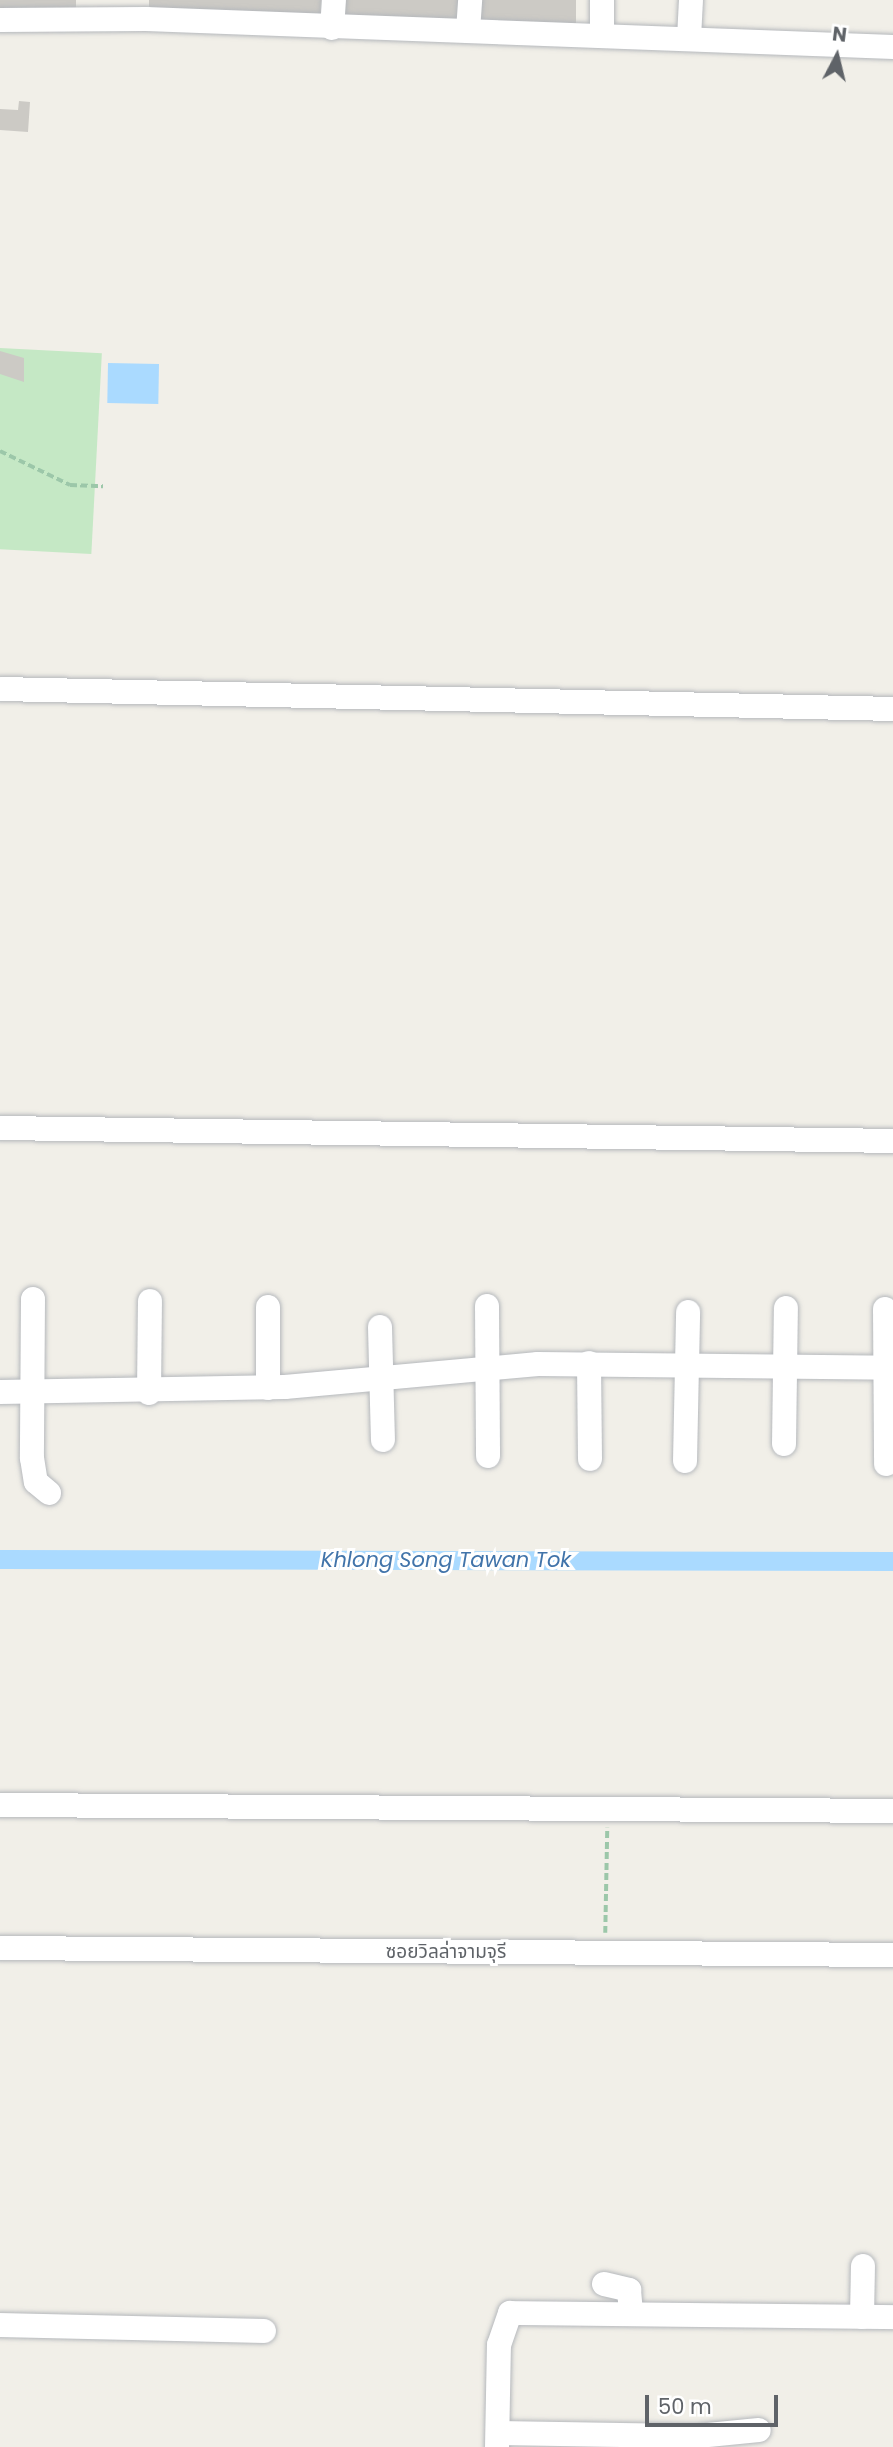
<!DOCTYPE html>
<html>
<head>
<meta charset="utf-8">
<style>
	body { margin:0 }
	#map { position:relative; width:893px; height:2447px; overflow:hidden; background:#f1efe8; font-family:Poppins,"Noto Sans Thai",sans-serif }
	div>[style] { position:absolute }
	.green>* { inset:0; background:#c5e8c5; transform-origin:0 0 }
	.water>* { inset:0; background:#aadaff; transform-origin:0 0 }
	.canal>* { height:19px; margin:-9.5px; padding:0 9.5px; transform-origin:9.5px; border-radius:9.5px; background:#aadaff }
	.building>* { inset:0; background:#cccac5; transform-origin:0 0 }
	.path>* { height:3.5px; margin-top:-1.75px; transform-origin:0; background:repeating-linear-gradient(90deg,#9cc7a9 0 7px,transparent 0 10.5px) }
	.roads { filter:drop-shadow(0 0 2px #b5b8bc) drop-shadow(0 0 2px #b5b8bc) }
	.minor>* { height:24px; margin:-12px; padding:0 12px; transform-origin:12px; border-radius:12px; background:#fff }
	span { translate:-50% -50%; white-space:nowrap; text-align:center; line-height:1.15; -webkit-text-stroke:6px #fff; paint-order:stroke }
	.street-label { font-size:19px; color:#5f6368 }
	.water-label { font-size:21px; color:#4174aa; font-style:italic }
	.north { position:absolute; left:802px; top:21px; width:70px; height:70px; -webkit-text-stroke:5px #fff; paint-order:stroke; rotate:7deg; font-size:19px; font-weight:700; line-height:28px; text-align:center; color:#5f6368 }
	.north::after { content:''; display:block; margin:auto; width:24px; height:32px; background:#5f6368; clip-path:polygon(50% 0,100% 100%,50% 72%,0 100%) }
	.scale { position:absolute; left:645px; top:2395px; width:133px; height:32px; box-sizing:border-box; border:4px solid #5f6368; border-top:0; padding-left:9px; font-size:21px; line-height:24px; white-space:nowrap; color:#5f6368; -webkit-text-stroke:5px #fff; paint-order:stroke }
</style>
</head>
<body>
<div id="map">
	<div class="green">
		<i style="left:0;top:348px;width:102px;height:201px;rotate:3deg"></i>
	</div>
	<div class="water">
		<i style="left:108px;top:363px;width:51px;height:40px;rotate:1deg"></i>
	</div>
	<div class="canal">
		<i style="left:0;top:1559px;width:893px;rotate:0.13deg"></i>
	</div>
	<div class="building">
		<i style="clip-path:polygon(0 0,76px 0,76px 17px,0 14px)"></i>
		<i style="clip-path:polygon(149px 0,321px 0,320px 19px,149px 15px)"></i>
		<i style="left:344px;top:0;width:116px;height:22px"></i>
		<i style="left:479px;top:0;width:97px;height:27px"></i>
		<i style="clip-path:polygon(19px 101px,30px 102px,28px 132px,0 130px,0 109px,18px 110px)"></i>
		<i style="clip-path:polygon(0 351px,24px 358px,24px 382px,0 374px)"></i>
	</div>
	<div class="path">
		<i style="left:0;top:451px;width:78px;rotate:25.9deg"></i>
		<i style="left:70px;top:485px;width:33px;rotate:2deg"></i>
		<i style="left:605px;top:1933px;width:105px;rotate:-88.9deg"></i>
	</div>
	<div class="roads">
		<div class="minor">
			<i style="left:602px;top:0;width:35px;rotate:90deg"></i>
			<i style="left:0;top:20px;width:146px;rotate:-0.4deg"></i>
			<i style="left:146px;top:19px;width:748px;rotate:2.15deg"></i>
			<i style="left:332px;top:28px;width:28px;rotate:-86deg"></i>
			<i style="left:468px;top:31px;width:31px;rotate:-86deg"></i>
			<i style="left:689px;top:38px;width:38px;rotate:-87deg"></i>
			<i style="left:0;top:689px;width:893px;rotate:1.28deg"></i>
			<i style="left:0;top:1128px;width:893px;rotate:0.83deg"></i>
			<i style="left:33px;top:1299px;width:159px;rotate:90.4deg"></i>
			<i style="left:32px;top:1458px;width:24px;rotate:81deg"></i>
			<i style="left:36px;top:1482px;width:17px;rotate:40deg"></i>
			<i style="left:487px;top:1306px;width:150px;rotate:89.6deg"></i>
			<i style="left:268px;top:1307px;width:81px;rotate:90deg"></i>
			<i style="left:885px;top:1309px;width:155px;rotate:89.6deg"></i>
			<i style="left:380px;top:1327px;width:113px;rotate:88.5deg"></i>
			<i style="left:589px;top:1363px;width:96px;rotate:89.4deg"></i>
			<i style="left:0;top:1392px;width:285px;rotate:-1deg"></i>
			<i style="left:285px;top:1387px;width:254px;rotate:-5.2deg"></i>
			<i style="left:538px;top:1364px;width:355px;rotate:0.6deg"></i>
			<i style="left:149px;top:1393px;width:92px;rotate:-89.4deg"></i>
			<i style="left:784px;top:1444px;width:136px;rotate:-89.2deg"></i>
			<i style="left:685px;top:1461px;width:149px;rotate:-88.8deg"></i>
			<i style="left:0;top:1805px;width:893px;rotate:0.38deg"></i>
			<i style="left:0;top:1948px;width:893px;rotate:0.45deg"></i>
			<i style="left:604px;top:2284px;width:26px;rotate:13deg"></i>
			<i style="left:629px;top:2290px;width:22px;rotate:85deg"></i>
			<i style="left:862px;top:2317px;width:51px;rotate:-88.9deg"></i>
			<i style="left:0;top:2325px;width:264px;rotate:1.3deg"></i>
			<i style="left:498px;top:2433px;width:200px;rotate:0.9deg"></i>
			<i style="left:698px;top:2436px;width:61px;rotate:-5.6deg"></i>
			<i style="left:497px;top:2447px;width:102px;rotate:-88.9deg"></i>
			<i style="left:499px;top:2345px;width:34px;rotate:-71deg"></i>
			<i style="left:510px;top:2313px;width:383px;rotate:0.6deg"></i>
		</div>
	</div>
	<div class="street-label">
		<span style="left:446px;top:1952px">ซอยวิลล่าจามจุรี</span>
	</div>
	<div class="water-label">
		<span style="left:446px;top:1560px">Khlong Song Tawan Tok</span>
	</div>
	<div class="north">N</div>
	<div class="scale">50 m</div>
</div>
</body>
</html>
